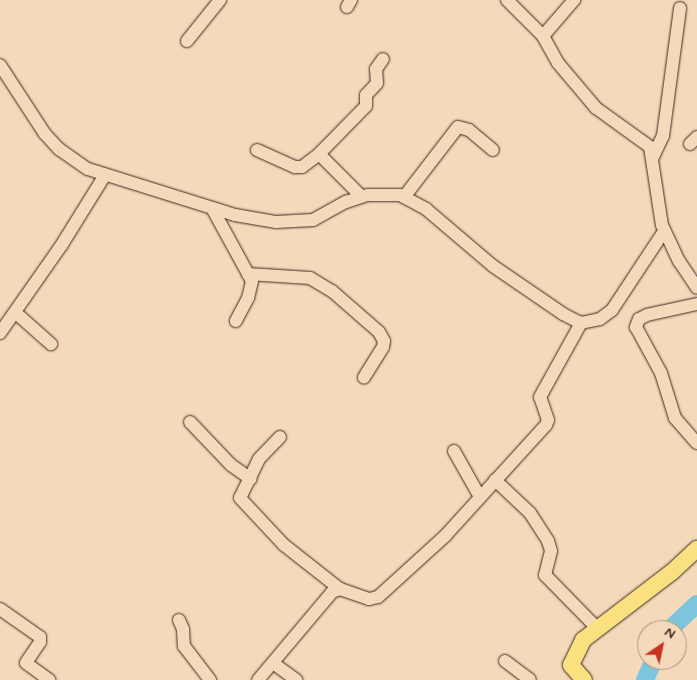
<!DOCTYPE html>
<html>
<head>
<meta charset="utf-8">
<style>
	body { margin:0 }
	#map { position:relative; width:697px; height:680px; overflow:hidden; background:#f4d9ba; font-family:Mynerve,sans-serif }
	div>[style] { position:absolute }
	.river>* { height:18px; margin:-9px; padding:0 9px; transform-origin:9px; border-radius:9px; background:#7dc5dd }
	.roads { filter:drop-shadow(0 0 1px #3b2a1e) drop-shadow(0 0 1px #3b2a1e) }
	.minor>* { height:12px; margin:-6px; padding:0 6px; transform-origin:6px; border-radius:6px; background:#f4d9ba }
	.major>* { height:16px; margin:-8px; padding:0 8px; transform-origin:8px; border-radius:8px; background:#fbe080 }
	span { translate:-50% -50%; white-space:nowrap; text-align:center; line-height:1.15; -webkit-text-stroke:4px #f4d9ba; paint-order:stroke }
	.north { position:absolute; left:637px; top:620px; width:50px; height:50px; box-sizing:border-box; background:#f4d9ba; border:1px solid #aa937c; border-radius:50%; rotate:34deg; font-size:14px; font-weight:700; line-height:20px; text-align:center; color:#3b2a1e }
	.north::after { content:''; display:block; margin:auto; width:18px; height:22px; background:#c8321e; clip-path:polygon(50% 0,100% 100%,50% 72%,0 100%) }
</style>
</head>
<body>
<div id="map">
	<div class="river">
		<i style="left:669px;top:630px;width:38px;rotate:-43deg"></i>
		<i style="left:645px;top:680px;width:22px;rotate:-66deg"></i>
	</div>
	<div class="roads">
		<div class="minor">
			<i style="left:507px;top:0;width:51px;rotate:45deg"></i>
			<i style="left:543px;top:36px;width:31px;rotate:61deg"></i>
			<i style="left:558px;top:63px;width:59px;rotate:49.8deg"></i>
			<i style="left:596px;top:108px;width:67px;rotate:35.8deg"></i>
			<i style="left:650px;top:147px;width:79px;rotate:81.3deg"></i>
			<i style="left:662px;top:225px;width:40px;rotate:65deg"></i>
			<i style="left:679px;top:261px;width:32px;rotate:56deg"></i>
			<i style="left:347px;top:7px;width:8px;rotate:-60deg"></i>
			<i style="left:543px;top:36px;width:48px;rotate:-49.3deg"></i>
			<i style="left:187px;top:41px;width:53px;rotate:-51.2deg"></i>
			<i style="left:0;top:65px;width:82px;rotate:56.9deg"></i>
			<i style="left:45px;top:134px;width:21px;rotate:47deg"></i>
			<i style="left:59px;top:149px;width:35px;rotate:35deg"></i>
			<i style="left:88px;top:169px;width:154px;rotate:17.4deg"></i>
			<i style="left:235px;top:215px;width:42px;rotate:9.7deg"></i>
			<i style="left:276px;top:222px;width:37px;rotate:-3deg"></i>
			<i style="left:313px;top:220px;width:38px;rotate:-29deg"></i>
			<i style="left:346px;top:202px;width:23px;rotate:-18deg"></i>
			<i style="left:368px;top:195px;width:32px"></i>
			<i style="left:400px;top:195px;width:30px;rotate:28deg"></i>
			<i style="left:426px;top:209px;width:88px;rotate:40.4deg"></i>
			<i style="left:493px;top:266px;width:85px;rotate:34.4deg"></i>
			<i style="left:563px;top:314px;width:20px;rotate:27deg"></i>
			<i style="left:581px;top:323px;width:19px;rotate:-12deg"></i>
			<i style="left:600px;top:319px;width:15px;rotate:-37deg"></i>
			<i style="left:612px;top:310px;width:95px;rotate:-56.6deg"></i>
			<i style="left:690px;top:144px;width:10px;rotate:-45deg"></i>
			<i style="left:257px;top:150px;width:42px;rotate:24.1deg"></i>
			<i style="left:295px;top:167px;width:7px"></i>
			<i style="left:302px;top:167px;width:21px;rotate:-37deg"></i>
			<i style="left:653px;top:157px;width:23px;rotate:-65deg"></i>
			<i style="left:663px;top:136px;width:129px;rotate:-82.4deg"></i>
			<i style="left:361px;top:196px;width:59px;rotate:-135deg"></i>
			<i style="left:319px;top:154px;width:67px;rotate:-45.6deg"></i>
			<i style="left:366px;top:106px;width:11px;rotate:-90deg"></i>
			<i style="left:366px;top:95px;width:16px;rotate:-47deg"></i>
			<i style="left:377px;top:83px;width:14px;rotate:-94deg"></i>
			<i style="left:376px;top:69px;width:12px;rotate:-55deg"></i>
			<i style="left:404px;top:197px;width:88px;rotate:-52.4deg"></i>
			<i style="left:458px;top:127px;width:11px;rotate:15deg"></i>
			<i style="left:469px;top:130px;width:31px;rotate:40deg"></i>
			<i style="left:212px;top:208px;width:83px;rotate:61.3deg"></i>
			<i style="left:252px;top:281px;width:17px;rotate:103deg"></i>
			<i style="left:248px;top:298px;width:26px;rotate:118deg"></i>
			<i style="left:248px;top:274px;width:62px;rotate:3.7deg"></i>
			<i style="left:310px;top:278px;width:26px;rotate:31deg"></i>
			<i style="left:332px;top:291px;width:62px;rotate:41.1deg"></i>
			<i style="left:379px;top:332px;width:10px;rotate:61deg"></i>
			<i style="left:384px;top:341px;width:6px;rotate:99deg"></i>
			<i style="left:383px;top:347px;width:36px;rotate:122deg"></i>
			<i style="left:697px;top:304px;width:51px;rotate:167.6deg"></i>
			<i style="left:647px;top:315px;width:9px;rotate:153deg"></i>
			<i style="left:639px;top:319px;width:9px;rotate:111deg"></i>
			<i style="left:636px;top:327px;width:52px;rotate:61.5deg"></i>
			<i style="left:661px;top:373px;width:47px;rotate:72.7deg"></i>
			<i style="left:675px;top:418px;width:33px;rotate:49deg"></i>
			<i style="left:16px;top:313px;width:47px;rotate:41.5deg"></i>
			<i style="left:0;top:333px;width:106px;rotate:-55deg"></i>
			<i style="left:61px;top:246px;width:84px;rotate:-58.2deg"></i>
			<i style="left:190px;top:422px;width:59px;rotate:46.4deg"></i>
			<i style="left:231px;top:465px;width:24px;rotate:35deg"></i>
			<i style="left:280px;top:437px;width:30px;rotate:134deg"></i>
			<i style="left:259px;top:459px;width:43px;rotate:116deg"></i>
			<i style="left:240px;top:498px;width:64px;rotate:46.9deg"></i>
			<i style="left:284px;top:545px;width:71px;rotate:38.2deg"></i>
			<i style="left:454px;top:451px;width:53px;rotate:60.5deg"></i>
			<i style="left:495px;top:480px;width:48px;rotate:43.3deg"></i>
			<i style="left:530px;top:513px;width:33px;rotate:57deg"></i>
			<i style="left:548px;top:541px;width:10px;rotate:73deg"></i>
			<i style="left:551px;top:551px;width:25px;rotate:104deg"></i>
			<i style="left:545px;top:575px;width:73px;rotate:45.6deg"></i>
			<i style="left:0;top:609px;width:49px;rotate:35deg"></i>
			<i style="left:40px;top:637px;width:5px;rotate:90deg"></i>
			<i style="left:40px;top:642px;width:25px;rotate:124deg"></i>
			<i style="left:26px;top:663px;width:29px;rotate:36deg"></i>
			<i style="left:179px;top:620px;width:10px;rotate:66deg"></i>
			<i style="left:183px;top:629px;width:17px;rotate:87deg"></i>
			<i style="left:184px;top:646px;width:43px;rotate:52.6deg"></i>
			<i style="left:505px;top:661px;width:31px;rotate:37deg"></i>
			<i style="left:273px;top:663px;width:29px;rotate:36deg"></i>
			<i style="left:258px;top:680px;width:115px;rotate:-49.9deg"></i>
			<i style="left:332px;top:592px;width:9px;rotate:-21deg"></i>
			<i style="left:340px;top:589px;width:31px;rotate:19deg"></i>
			<i style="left:369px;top:599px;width:9px;rotate:-13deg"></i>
			<i style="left:378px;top:597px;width:91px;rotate:-42.3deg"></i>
			<i style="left:445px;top:536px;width:150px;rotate:-47.7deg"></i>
			<i style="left:546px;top:425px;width:5px;rotate:-68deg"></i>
			<i style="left:548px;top:420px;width:24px;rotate:-109deg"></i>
			<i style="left:540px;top:397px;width:85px;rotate:-61deg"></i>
		</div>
		<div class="major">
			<i style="left:584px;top:680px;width:20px;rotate:-131deg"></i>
			<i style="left:571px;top:665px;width:28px;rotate:-64deg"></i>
			<i style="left:583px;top:640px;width:112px;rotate:-37.4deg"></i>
			<i style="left:672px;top:572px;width:34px;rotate:-43deg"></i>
		</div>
	</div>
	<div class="north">N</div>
</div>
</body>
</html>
